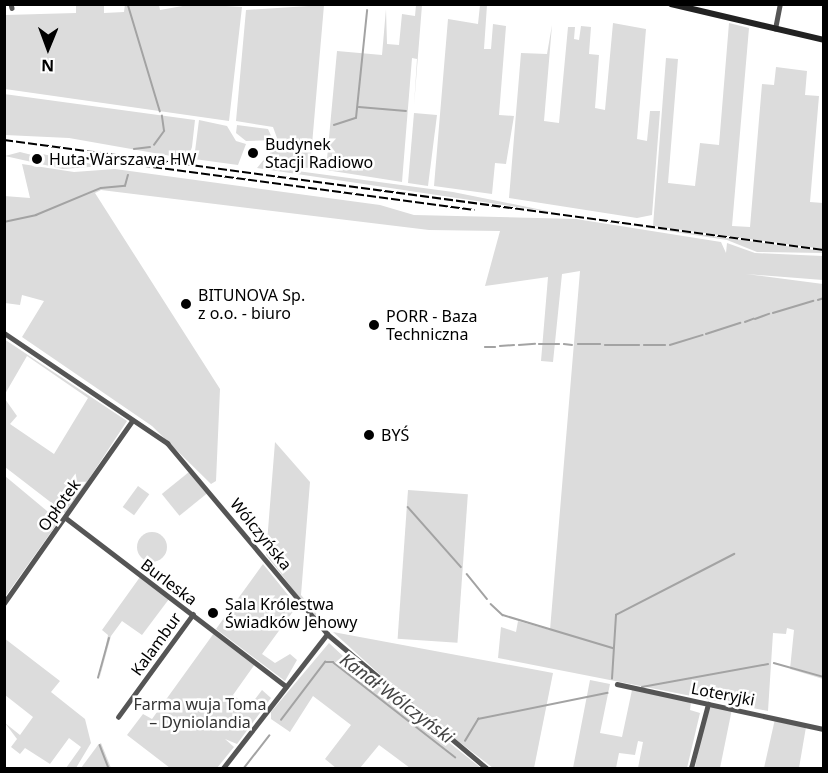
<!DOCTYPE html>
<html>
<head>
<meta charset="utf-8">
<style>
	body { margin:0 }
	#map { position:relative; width:828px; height:773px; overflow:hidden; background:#fff; font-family:"Noto Sans",sans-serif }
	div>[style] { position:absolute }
	.green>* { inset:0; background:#dcdcdc; transform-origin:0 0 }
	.round { border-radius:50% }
	.stream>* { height:1.5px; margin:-0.75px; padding:0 0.75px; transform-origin:0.75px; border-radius:0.75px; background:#a3a3a3 }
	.minor>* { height:4.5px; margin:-2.25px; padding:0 2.25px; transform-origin:2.25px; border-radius:2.25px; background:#555 }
	.tertiary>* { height:5px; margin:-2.5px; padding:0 2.5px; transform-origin:2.5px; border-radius:2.5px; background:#555 }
	.secondary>* { height:6px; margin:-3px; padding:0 3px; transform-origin:3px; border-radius:3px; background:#222 }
	.rail>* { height:1.5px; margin-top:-0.75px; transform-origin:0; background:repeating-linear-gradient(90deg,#000 0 9px,transparent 0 12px) }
	.dots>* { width:16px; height:16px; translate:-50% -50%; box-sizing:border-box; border:3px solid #fff; border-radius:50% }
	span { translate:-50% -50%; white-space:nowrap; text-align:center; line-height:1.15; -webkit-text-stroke:5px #fff; paint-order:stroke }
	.poi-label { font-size:16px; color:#000 }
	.left { translate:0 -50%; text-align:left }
	.street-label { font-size:16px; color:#000 }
	.park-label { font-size:16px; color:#333 }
	.water-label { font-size:18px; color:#444; font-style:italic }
	.frame { position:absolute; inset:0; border:6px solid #000; pointer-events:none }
	.north { position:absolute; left:18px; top:18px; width:60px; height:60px; -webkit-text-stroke:4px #fff; paint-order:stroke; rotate:181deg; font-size:16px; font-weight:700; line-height:24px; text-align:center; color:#000 }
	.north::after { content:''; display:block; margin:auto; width:21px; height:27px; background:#000; clip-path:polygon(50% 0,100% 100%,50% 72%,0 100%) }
</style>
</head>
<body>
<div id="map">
	<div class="green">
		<i style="clip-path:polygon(76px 4px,104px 5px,104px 13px,124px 12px,125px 4px,159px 5px,160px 10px,194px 4px,242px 7px,229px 121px,5px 89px,5px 15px,76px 13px)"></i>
		<i style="clip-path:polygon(324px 5px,310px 168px,277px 166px,269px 155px,277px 138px,273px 127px,236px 121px,246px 10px)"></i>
		<i style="clip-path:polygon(416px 5px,422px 5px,414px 106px,417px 59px,412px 58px,402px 182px,326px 170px,337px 51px,382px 55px,386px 9px,387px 44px,399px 45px,402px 14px,415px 16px)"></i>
		<i style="clip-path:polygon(480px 5px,487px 5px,484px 49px,491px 49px,493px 24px,506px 26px,499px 115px,514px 116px,506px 164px,495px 163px,492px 194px,434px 186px,448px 19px,478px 24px)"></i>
		<i style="clip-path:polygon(613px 23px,646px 29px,637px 139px,647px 141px,650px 111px,660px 111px,652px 215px,637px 218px,509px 198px,521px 53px,547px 54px,552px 25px,544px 121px,559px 123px,568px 27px,575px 27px,574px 39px,579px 40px,581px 26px,591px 27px,589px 54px,599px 55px,595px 108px,605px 110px)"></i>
		<i style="clip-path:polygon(729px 23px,749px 28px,732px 226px,750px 227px,762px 84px,774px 85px,776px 67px,807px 71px,805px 95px,819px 96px,810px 202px,823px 203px,823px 198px,823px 249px,653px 226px,666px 58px,678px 59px,668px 183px,695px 186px,700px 143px,719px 145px)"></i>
		<i style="clip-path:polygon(4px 94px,195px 120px,192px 147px,188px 159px,69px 138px,5px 135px)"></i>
		<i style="clip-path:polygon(414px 113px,437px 115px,428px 186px,408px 183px)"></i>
		<i style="clip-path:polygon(199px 120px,227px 126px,236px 141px,246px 144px,238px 165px,194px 159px)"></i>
		<i style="clip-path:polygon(237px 125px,268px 129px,273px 140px,246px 141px,236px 133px)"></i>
		<i style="clip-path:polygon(20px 152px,32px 155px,34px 161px,40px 161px,42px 154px,102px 166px,63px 169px,5px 156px)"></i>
		<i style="clip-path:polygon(266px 157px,275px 168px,453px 192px,557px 213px,257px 168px)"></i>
		<i style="clip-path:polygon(22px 164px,74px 172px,115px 169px,380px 205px,414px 215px,576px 219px,721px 242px,726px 253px,727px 243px,755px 253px,823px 256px,823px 280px,746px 274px,823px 284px,823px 679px,790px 669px,794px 630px,787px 628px,786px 634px,773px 633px,768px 711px,498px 658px,501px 627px,516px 632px,518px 621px,550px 630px,580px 271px,562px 274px,553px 362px,541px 361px,548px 277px,485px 286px,500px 231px,429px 230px,101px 190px,95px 193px,220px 389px,216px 481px,211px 484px,152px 426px,22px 337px,44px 301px,22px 295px,20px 305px,5px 303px,4px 196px,30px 198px)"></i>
		<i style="clip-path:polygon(603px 221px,823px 251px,823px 253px,757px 252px,727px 240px)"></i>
		<i style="clip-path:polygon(4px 339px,127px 421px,66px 514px,5px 467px,5px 399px,17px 416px,10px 424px,54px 454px,88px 398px,27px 356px,5px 394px)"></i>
		<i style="clip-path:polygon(275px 442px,310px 482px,301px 595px,320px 618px,349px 630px,322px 626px,266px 555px)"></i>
		<i style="left:189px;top:472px;width:28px;height:35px;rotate:51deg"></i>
		<i style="clip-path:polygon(5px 476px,59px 521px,5px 597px)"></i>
		<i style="left:138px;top:486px;width:14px;height:26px;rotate:36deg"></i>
		<i style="left:408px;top:490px;width:60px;height:149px;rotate:4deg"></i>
		<i class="round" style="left:137px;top:532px;width:30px;height:30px"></i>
		<i style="clip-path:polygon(263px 564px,297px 606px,262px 654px,275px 663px,290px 654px,297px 660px,285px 681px,216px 629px)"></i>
		<i style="clip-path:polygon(140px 577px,169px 599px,142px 635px,122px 621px,111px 636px,99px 680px,108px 635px,102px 630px)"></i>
		<i style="clip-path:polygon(333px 632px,553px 673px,534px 768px,493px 768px,428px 718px)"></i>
		<i style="clip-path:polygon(214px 633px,255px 664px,233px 695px,249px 707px,262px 690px,271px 698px,237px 744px,225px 739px,234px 747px,217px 768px,170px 768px,127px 735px,143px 714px,152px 719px)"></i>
		<i style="clip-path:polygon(4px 638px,60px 681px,51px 692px,85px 719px,91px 743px,76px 768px,66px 768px,81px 747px,69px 738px,50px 764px,25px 748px,20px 754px,11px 747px,17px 739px,5px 723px,20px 735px,33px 717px,5px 695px)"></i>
		<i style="clip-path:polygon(329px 643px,358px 670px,481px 768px,410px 768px,379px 745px,360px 768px,336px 768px,325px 759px,351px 725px,313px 696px,290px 732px,271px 719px,271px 712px)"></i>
		<i style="clip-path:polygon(590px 680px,610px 684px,600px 733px,622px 737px,632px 690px,691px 702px,690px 710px,700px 713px,687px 768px,638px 768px,643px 742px,638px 741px,635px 755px,619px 753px,616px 768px,573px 768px)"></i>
		<i style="clip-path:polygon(713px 706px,732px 709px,720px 768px,695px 768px,706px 711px)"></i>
		<i style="clip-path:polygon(775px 719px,806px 727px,799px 768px,764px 768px)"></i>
		<i style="clip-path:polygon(101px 743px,111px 768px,81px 768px,98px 745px)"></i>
	</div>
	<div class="stream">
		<i style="left:128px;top:4px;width:112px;rotate:73.3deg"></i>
		<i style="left:359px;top:107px;width:47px;rotate:4.9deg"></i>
		<i style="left:334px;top:125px;width:23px;rotate:-18deg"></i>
		<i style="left:356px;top:118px;width:108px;rotate:-84.1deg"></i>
		<i style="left:154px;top:145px;width:17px;rotate:-54deg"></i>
		<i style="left:164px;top:131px;width:15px;rotate:-98deg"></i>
		<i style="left:134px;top:149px;width:16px;rotate:-7deg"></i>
		<i style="left:4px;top:222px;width:33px;rotate:-12deg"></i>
		<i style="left:36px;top:215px;width:70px;rotate:-22.6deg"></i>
		<i style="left:101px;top:188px;width:24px;rotate:-5deg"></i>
		<i style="left:125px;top:186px;width:11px;rotate:-75deg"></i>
		<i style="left:818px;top:300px;width:6px;rotate:-18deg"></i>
		<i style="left:773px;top:313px;width:42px;rotate:-16.7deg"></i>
		<i style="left:755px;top:319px;width:15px;rotate:-20deg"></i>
		<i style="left:745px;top:322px;width:9px;rotate:-21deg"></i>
		<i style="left:706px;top:334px;width:36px;rotate:-18deg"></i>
		<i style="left:539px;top:344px;width:20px"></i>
		<i style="left:564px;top:344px;width:8px;rotate:7deg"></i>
		<i style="left:578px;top:344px;width:22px"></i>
		<i style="left:519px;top:345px;width:16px;rotate:-4deg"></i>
		<i style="left:605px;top:345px;width:34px"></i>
		<i style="left:644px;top:345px;width:21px"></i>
		<i style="left:670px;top:345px;width:34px;rotate:-17deg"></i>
		<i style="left:500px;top:346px;width:14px;rotate:-4deg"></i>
		<i style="left:485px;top:347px;width:10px"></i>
		<i style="left:408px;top:507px;width:80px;rotate:48.5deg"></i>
		<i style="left:467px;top:574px;width:32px;rotate:51deg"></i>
		<i style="left:491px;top:604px;width:16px;rotate:43deg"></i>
		<i style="left:503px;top:615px;width:115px;rotate:16.7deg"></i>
		<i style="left:774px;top:663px;width:52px;rotate:15.6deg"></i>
		<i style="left:98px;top:678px;width:41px;rotate:-74.6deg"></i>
		<i style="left:612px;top:679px;width:64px;rotate:-86.4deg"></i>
		<i style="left:616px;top:615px;width:133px;rotate:-27.3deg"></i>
		<i style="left:642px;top:687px;width:128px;rotate:-10.3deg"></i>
		<i style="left:281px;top:720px;width:73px;rotate:-52.8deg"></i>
		<i style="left:325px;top:662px;width:8px"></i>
		<i style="left:333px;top:662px;width:155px;rotate:37.9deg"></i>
		<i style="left:465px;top:741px;width:26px;rotate:-59deg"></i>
		<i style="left:478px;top:719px;width:132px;rotate:-11.4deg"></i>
		<i style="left:100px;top:745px;width:25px;rotate:69deg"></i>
		<i style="left:244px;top:768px;width:41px;rotate:-52deg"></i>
	</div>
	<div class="minor">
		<i style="left:11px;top:4px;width:4px;rotate:76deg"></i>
		<i style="left:775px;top:29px;width:25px;rotate:-79deg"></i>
		<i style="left:66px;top:518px;width:277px;rotate:37.4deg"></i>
		<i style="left:617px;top:684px;width:212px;rotate:12.3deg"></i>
		<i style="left:118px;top:717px;width:127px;rotate:-53.9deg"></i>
		<i style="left:691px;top:768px;width:66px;rotate:-75.1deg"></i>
	</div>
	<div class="tertiary">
		<i style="left:4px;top:333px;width:197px;rotate:34deg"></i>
		<i style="left:167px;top:443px;width:249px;rotate:50deg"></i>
		<i style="left:327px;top:634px;width:208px;rotate:40.1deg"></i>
		<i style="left:4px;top:603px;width:223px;rotate:-54.9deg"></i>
		<i style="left:223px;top:768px;width:170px;rotate:-52.2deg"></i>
	</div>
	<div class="secondary">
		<i style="left:671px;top:4px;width:157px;rotate:13.2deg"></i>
	</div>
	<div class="rail">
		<i style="left:4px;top:140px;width:827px;rotate:7.64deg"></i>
		<i style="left:70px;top:156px;width:408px;rotate:7.6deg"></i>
	</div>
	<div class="dots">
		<i style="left:253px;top:153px;background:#000"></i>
		<i style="left:37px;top:159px;background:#000"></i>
		<i style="left:186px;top:304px;background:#000"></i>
		<i style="left:374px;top:325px;background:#000"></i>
		<i style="left:369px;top:435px;background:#000"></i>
		<i style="left:213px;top:613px;background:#000"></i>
	</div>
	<div class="poi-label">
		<span class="left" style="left:265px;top:153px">Budynek<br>Stacji Radiowo</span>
		<span class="left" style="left:49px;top:159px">Huta Warszawa HW</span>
		<span class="left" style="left:198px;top:304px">BITUNOVA Sp.<br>z o.o. - biuro</span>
		<span class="left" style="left:386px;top:325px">PORR - Baza<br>Techniczna</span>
		<span class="left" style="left:381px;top:435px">BYŚ</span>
		<span class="left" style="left:225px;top:613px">Sala Królestwa<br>Świadków Jehowy</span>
	</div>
	<div class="street-label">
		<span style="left:59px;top:505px;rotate:-54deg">Opłotek</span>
		<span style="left:261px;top:534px;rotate:51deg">Wólczyńska</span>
		<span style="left:169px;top:582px;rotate:37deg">Burleska</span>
		<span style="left:156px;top:644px;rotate:-54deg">Kalambur</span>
		<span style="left:723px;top:694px;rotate:11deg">Loteryjki</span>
	</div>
	<div class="park-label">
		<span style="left:200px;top:713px">Farma wuja Toma<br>– Dyniolandia</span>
	</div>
	<div class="water-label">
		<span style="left:397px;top:698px;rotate:37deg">Kanał Wólczyński</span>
	</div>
	<div class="frame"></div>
	<div class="north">N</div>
</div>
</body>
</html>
